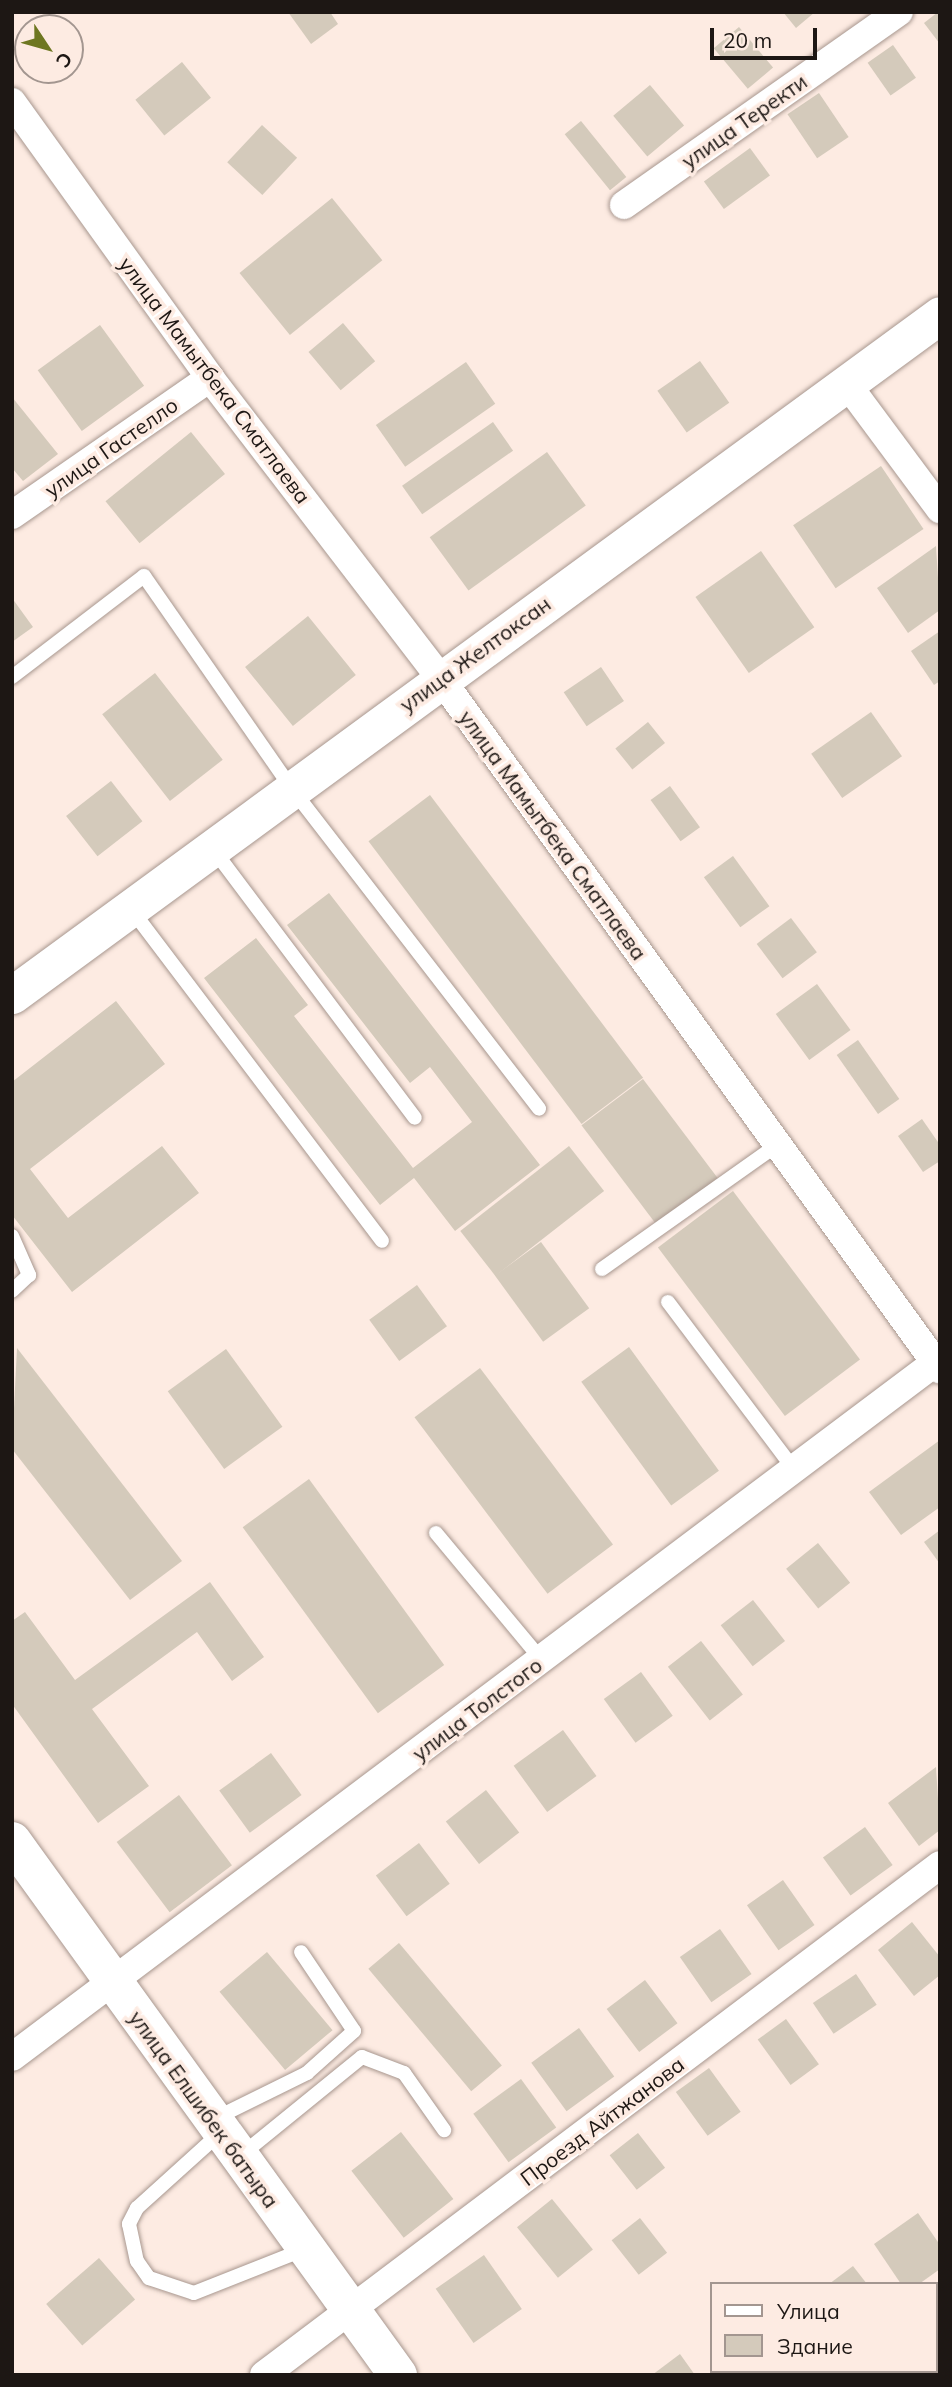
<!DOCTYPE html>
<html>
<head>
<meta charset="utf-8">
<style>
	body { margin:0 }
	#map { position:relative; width:952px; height:2387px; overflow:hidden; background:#fdebe2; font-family:Mulish,sans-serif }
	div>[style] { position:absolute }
	.building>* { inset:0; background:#d4cabb; transform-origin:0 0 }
	.roads { filter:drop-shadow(0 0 2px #a8978f) drop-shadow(0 0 2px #a8978f) }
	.service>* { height:14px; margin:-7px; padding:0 7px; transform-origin:7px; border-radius:7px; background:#fff }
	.minor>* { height:28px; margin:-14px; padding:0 14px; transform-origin:14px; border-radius:14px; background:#fff }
	.tertiary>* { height:37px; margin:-18.5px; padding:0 18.5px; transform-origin:18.5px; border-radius:18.5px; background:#fff }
	.secondary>* { height:38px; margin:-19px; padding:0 19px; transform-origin:19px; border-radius:19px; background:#fff }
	span { translate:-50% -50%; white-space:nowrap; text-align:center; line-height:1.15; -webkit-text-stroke:7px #fdebe2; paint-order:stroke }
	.street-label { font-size:21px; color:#1d1714 }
	.frame { position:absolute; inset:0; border:14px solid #1d1714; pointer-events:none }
	.legend { position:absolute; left:710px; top:2282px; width:228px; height:91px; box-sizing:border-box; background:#fdebe2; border:2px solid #a39690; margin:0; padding:9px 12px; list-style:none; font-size:21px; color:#1d1714 }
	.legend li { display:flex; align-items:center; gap:14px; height:35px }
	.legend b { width:35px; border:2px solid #a39690 }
	.north { position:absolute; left:14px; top:14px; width:70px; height:70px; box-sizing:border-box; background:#fdebe2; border:2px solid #a39690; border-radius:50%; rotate:126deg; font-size:19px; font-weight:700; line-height:28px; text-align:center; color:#1d1714 }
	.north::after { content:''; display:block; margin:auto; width:24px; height:32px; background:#6e7721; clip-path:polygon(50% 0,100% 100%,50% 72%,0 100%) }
	.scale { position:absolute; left:710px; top:28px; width:107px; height:32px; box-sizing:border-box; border:4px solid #1d1714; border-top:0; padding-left:9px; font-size:21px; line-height:24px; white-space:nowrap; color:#1d1714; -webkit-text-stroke:5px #fdebe2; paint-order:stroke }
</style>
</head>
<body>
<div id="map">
	<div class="building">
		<i style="clip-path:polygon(288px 12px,330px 12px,338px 24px,311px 44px)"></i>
		<i style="clip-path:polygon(783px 12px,815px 12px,796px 28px)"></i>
		<i style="clip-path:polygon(938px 12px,940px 12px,940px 44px,924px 23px)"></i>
		<i style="left:739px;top:27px;width:53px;height:33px;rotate:50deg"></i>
		<i style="left:893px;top:45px;width:40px;height:31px;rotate:55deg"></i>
		<i style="left:182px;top:62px;width:46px;height:60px;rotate:51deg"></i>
		<i style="left:650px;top:85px;width:53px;height:48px;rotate:50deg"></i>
		<i style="left:819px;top:93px;width:53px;height:38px;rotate:56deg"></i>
		<i style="left:581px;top:121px;width:72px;height:21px;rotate:51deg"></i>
		<i style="left:262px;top:125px;width:48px;height:51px;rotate:43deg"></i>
		<i style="left:750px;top:148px;width:34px;height:57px;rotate:54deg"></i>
		<i style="left:332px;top:198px;width:80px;height:119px;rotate:51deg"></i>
		<i style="left:343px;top:323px;width:50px;height:45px;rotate:50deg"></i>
		<i style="left:100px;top:325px;width:75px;height:77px;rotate:54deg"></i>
		<i style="left:700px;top:361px;width:51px;height:52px;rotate:55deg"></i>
		<i style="left:466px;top:362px;width:51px;height:110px;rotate:55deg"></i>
		<i style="clip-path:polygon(12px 397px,58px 454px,23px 481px,12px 468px)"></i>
		<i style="left:493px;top:422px;width:35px;height:111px;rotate:55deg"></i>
		<i style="left:191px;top:432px;width:54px;height:110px;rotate:51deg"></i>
		<i style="left:547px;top:452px;width:66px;height:145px;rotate:54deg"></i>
		<i style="left:881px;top:466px;width:76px;height:106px;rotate:56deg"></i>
		<i style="clip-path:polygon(936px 546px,940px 610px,908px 633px,877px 588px)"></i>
		<i style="left:761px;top:551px;width:93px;height:80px;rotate:55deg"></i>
		<i style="clip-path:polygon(12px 598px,33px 627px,12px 642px)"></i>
		<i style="left:308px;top:616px;width:76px;height:81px;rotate:51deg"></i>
		<i style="clip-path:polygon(940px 631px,940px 681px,934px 685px,911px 651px)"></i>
		<i style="left:601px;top:667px;width:41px;height:45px;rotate:56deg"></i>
		<i style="left:155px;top:673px;width:110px;height:67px;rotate:52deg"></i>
		<i style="left:871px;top:712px;width:54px;height:73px;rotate:55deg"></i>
		<i style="left:648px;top:722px;width:27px;height:42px;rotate:51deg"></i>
		<i style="left:111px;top:781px;width:51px;height:57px;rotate:52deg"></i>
		<i style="left:670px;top:786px;width:51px;height:24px;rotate:54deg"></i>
		<i style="left:430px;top:795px;width:354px;height:77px;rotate:53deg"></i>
		<i style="left:733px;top:856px;width:62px;height:36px;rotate:54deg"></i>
		<i style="clip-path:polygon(329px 893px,540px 1165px,455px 1231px,414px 1178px,380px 1205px,204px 978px,256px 938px,308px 1005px,294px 1016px,413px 1168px,472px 1122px,430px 1067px,410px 1083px,287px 925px)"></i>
		<i style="left:791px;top:918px;width:43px;height:43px;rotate:53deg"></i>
		<i style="left:817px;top:984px;width:57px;height:51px;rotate:54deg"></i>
		<i style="clip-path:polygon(116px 1001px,165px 1064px,30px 1169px,68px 1218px,162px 1146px,199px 1193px,72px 1292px,12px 1215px,12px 1082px)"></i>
		<i style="left:858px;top:1040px;width:72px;height:26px;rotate:55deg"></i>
		<i style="left:643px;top:1079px;width:124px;height:77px;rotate:53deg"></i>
		<i style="clip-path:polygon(922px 1119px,940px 1145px,940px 1161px,923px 1172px,898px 1136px)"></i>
		<i style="left:569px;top:1146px;width:57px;height:138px;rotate:52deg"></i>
		<i style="left:733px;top:1191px;width:211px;height:94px;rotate:53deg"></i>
		<i style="left:541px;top:1242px;width:82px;height:57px;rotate:54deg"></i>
		<i style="left:417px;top:1285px;width:51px;height:59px;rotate:54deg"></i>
		<i style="left:629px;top:1347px;width:153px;height:59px;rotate:54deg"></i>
		<i style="clip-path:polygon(17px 1348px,182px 1561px,130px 1600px,12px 1449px)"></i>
		<i style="left:226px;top:1349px;width:96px;height:72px;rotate:54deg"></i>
		<i style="left:480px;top:1368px;width:221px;height:82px;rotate:53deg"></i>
		<i style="clip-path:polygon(940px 1440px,940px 1507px,901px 1535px,869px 1492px)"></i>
		<i style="left:309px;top:1479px;width:230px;height:82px;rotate:54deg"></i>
		<i style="clip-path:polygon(940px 1530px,940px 1564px,924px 1542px)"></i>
		<i style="left:818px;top:1543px;width:51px;height:41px;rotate:51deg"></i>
		<i style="clip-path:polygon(210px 1582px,264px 1657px,232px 1681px,197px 1632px,92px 1709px,149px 1786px,98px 1823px,12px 1704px,12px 1621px,25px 1612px,75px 1680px)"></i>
		<i style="left:753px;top:1600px;width:52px;height:41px;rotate:52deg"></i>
		<i style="left:701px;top:1641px;width:68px;height:42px;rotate:52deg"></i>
		<i style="left:641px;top:1672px;width:54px;height:46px;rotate:54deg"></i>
		<i style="left:563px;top:1730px;width:57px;height:61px;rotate:54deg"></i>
		<i style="left:271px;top:1753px;width:52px;height:64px;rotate:54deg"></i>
		<i style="clip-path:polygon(936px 1767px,940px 1830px,919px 1846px,888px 1803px)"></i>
		<i style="left:486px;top:1790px;width:54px;height:51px;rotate:52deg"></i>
		<i style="left:179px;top:1795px;width:88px;height:78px;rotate:53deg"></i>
		<i style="left:865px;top:1827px;width:47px;height:52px;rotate:54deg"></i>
		<i style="left:419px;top:1843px;width:51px;height:54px;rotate:53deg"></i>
		<i style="left:783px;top:1880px;width:55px;height:44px;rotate:55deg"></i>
		<i style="clip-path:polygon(912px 1922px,940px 1957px,940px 1975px,914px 1996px,878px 1950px)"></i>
		<i style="left:720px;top:1929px;width:55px;height:49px;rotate:55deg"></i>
		<i style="left:399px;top:1943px;width:160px;height:40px;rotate:50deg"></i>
		<i style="left:267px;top:1952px;width:102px;height:62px;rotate:50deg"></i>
		<i style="left:856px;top:1974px;width:37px;height:52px;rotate:56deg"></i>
		<i style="left:645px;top:1980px;width:54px;height:48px;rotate:53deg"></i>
		<i style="left:786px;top:2019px;width:56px;height:35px;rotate:54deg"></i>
		<i style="left:579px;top:2028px;width:60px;height:59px;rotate:54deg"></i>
		<i style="left:709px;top:2068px;width:54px;height:41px;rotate:54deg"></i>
		<i style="left:521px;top:2079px;width:60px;height:59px;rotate:54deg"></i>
		<i style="left:401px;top:2132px;width:85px;height:63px;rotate:52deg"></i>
		<i style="left:638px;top:2133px;width:44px;height:36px;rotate:52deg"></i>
		<i style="left:552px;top:2199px;width:65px;height:45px;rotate:51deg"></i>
		<i style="clip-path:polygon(918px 2213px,940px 2245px,940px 2269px,919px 2284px,901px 2284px,874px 2244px)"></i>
		<i style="left:640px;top:2218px;width:44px;height:36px;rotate:52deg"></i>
		<i style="left:484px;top:2255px;width:66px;height:59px;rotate:55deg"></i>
		<i style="left:99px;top:2258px;width:55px;height:70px;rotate:49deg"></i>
		<i style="clip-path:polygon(853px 2266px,867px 2284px,829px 2284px)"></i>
		<i style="clip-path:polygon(680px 2354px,695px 2375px,652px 2375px)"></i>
		<i style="clip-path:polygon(757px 2371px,805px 2371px,800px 2375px)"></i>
	</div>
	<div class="roads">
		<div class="service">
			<i style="left:12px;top:677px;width:166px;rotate:-37.4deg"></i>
			<i style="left:144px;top:576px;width:259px;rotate:55.2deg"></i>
			<i style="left:292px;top:789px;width:404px;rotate:52.3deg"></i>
			<i style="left:213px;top:849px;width:336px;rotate:53.1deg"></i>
			<i style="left:131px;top:909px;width:416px;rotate:52.9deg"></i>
			<i style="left:12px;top:1236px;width:43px;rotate:66.4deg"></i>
			<i style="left:29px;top:1275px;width:23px;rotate:137deg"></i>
			<i style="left:602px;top:1269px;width:214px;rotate:-35.3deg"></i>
			<i style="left:668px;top:1302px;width:209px;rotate:53deg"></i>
			<i style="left:436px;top:1533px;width:165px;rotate:50.2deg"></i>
			<i style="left:214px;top:2119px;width:104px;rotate:-26.3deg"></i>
			<i style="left:307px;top:2073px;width:63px;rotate:-41.8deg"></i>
			<i style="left:354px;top:2031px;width:95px;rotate:-123.9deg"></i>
			<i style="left:220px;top:2133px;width:112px;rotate:137.9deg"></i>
			<i style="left:137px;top:2208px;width:18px;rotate:117deg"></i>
			<i style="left:129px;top:2224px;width:38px;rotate:78deg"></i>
			<i style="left:137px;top:2261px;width:21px;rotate:55deg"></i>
			<i style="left:149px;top:2278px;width:47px;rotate:18.4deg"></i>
			<i style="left:194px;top:2293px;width:119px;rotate:-21.6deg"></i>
			<i style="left:240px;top:2156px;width:157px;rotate:-39.1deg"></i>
			<i style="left:362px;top:2057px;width:45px;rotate:20.9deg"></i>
			<i style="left:404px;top:2073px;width:70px;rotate:54.9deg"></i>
		</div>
		<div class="minor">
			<i style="left:12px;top:102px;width:340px;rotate:54.3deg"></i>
			<i style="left:210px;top:378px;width:379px;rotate:52.5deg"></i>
			<i style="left:441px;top:679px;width:852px;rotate:54.13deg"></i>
			<i style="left:624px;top:205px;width:336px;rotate:-35.1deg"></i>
			<i style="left:847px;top:384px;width:156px;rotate:53.4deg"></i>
			<i style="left:12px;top:515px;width:241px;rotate:-34.7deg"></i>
			<i style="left:12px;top:2057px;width:1161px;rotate:-36.95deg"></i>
			<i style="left:264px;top:2375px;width:847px;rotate:-37.03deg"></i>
			<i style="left:930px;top:2375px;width:6px;rotate:-39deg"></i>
		</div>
		<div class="tertiary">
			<i style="left:12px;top:995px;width:1150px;rotate:-36.23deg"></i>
		</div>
		<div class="secondary">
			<i style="left:12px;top:1841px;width:659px;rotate:54.14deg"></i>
		</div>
	</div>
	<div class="street-label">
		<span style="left:744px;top:121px;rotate:-35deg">улица Теректи</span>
		<span style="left:215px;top:380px;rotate:53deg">улица Мамытбека Сматлаева</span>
		<span style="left:111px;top:447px;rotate:-35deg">улица Гастелло</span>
		<span style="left:475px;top:654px;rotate:-36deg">улица Желтоксан</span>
		<span style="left:553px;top:835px;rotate:54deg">улица Мамытбека Сматлаева</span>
		<span style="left:477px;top:1709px;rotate:-37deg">улица Толстого</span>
		<span style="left:204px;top:2109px;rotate:54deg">улица Елшибек батыра</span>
		<span style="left:602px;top:2121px;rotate:-37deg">Проезд Айтжанова</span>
	</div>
	<div class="frame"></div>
	<ul class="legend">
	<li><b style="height:9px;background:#fff"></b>Улица</li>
	<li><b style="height:19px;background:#d4cabb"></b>Здание</li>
	</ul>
	<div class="north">С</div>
	<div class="scale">20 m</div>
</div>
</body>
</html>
